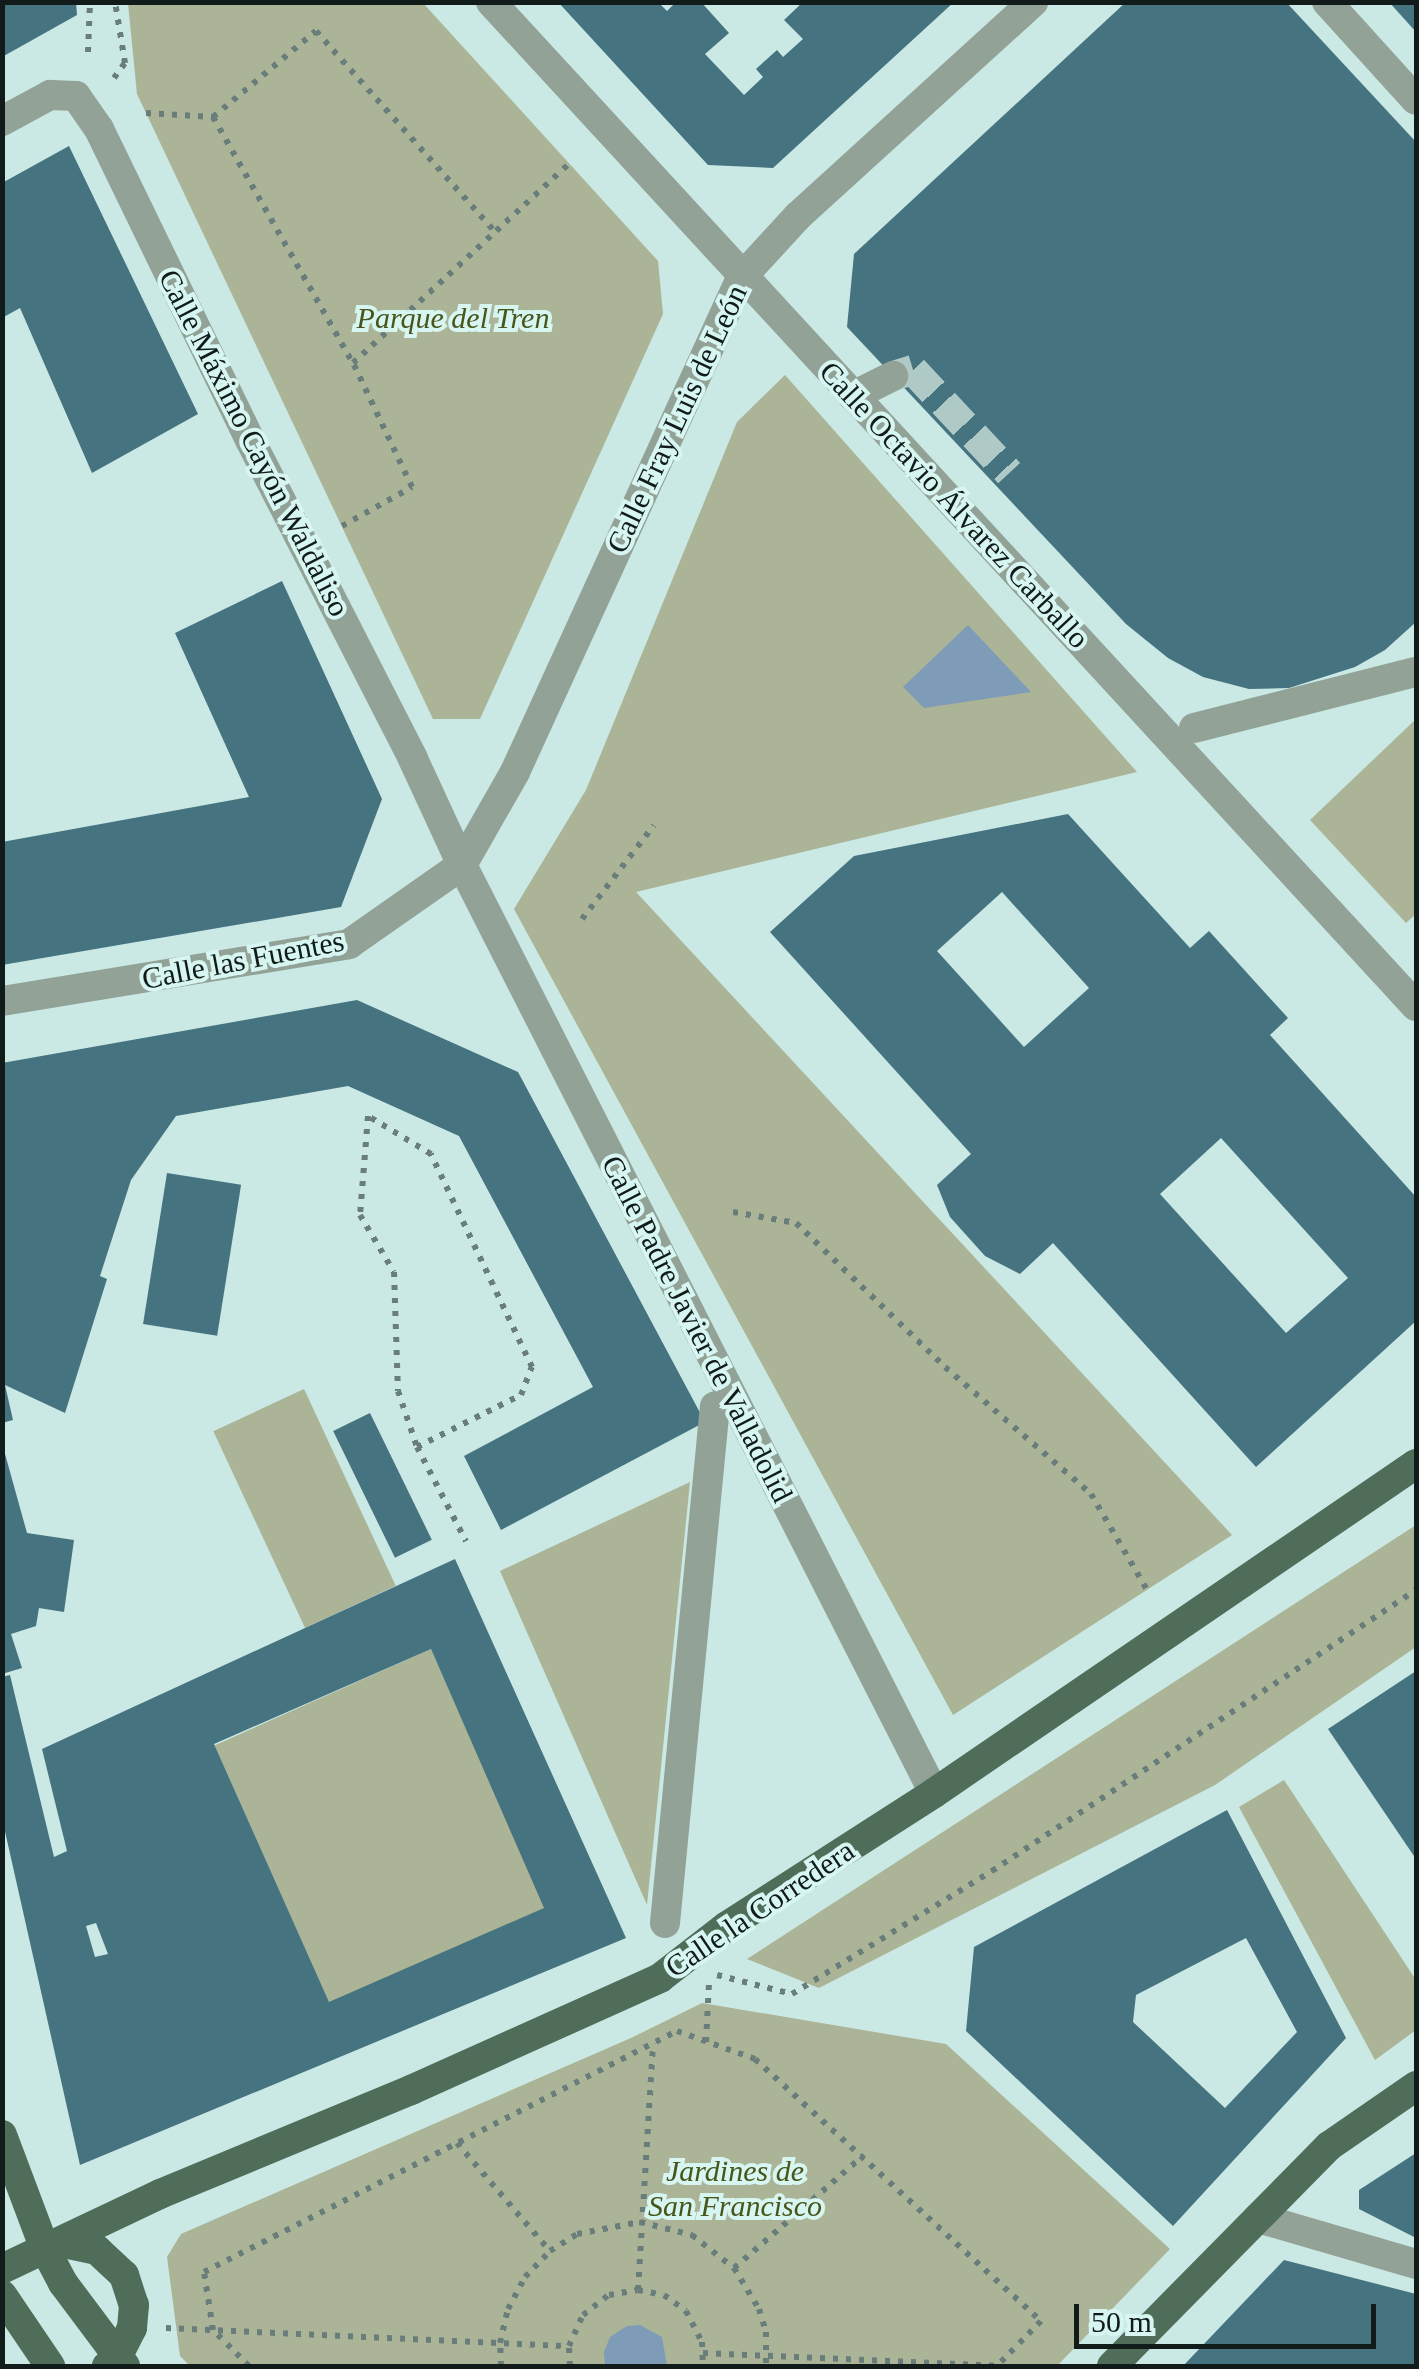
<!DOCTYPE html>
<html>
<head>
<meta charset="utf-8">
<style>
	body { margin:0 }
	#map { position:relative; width:1419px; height:2369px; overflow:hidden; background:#cae8e4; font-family:"Times New Roman",serif }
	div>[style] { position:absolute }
	.green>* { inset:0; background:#abb496; transform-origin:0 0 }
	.water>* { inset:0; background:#7e9bb8 }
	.building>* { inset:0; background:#457380; transform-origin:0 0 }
	.minor-tunnel>* { height:30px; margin-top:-15px; transform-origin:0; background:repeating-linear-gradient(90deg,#aec9c6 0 30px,transparent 0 45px) }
	.path>* { height:6px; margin-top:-3px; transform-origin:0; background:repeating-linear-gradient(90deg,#697d7b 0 5px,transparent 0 13px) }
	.minor>* { height:30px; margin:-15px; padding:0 15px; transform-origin:15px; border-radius:15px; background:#92a296 }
	.major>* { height:30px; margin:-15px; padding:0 15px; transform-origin:15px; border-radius:15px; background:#506d59 }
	span { translate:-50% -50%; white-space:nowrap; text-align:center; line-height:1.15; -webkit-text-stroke:8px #d7f5f1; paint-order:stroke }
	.park-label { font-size:30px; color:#48561c; font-style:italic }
	.street-label { font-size:30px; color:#101b1a }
	.frame { position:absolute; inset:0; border:5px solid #101b1a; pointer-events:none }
	.scale { position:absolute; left:1074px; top:2304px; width:302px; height:45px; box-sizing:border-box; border:5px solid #101b1a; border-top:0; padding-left:12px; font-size:30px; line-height:35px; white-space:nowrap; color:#101b1a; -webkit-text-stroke:8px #d7f5f1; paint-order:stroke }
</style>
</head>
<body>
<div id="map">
	<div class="green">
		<i style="clip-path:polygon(128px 3px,423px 3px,658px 261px,663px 314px,480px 719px,433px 719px,137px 94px)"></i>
		<i style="clip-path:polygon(785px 375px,1137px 772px,636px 892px,1232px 1535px,953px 1715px,514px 909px,586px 790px,737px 422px)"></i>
		<i style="clip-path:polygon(1416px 719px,1416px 914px,1406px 923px,1310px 820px)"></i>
		<i style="left:304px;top:1389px;width:217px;height:100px;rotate:65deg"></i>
		<i style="clip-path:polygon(690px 1482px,647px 1905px,500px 1571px)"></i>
		<i style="clip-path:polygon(1416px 1525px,1416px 1647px,1215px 1785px,819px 1988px,747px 1959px)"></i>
		<i style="left:431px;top:1649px;width:283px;height:237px;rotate:66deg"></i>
		<i style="clip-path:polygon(1284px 1780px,1416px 1980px,1416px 2030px,1375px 2060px,1239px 1807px)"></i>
		<i style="clip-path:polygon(702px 2003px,946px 2044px,1170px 2249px,1057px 2366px,190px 2366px,180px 2356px,167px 2257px,181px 2234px,631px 2038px)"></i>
	</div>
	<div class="water">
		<i style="clip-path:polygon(968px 625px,1031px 692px,924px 708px,903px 687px)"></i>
		<i style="clip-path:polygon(640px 2325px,662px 2337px,667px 2366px,605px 2366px,604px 2352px,610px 2337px,627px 2326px)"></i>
	</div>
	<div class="building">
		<i style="clip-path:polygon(2px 2px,76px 2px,77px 15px,2px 57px)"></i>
		<i style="clip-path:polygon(558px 2px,658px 2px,667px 11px,676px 2px,701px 2px,729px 33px,705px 54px,744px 95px,763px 77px,756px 69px,777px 50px,783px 57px,803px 39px,784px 20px,803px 2px,954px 2px,773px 168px,708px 165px)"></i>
		<i style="clip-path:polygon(1126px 2px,1286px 2px,1416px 142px,1416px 622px,1385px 650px,1355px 667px,1289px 688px,1249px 689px,1203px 677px,1168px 658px,1126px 624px,847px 327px,854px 254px)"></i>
		<i style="clip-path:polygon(1389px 2px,1416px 2px,1416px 32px)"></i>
		<i style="clip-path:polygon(69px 146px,198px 414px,92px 473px,20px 308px,2px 318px,2px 183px)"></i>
		<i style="clip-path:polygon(282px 581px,382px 799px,341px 907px,2px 965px,2px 842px,249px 797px,175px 633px)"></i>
		<i style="clip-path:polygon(evenodd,1068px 814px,1190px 948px,1209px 931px,1288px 1018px,1270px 1035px,1416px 1197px,1416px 1321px,1256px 1467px,1053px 1243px,1020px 1274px,985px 1256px,950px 1217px,937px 1185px,971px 1154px,770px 932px,854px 856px,1068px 814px,1002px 892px,1089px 988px,1024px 1047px,937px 951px,1002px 892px,1068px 814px,1221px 1138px,1348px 1278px,1286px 1333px,1160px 1194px,1221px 1138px)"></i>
		<i style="clip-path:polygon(357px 1000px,518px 1072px,705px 1422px,501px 1530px,464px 1456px,593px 1387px,459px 1136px,348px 1086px,176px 1116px,131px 1180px,100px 1276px,107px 1279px,65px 1413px,5px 1385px,13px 1420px,2px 1423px,2px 1063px)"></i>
		<i style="left:167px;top:1173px;width:75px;height:153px;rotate:9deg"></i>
		<i style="left:370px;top:1413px;width:141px;height:41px;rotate:64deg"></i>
		<i style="clip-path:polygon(2px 1443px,27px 1533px,74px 1540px,64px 1612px,39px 1608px,36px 1626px,11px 1634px,22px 1668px,2px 1674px)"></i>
		<i style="clip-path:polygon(evenodd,455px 1559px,626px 1938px,80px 2165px,2px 1818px,2px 1677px,10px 1675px,54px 1857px,67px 1851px,42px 1749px,455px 1559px,431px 1649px,544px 1908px,329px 2002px,214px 1744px,431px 1649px,455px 1559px,96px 1923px,108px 1954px,95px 1957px,86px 1926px,96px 1923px)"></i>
		<i style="clip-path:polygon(1416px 1671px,1416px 1859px,1328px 1729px)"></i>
		<i style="clip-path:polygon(evenodd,1227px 1810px,1346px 2038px,1173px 2226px,966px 2031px,974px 1947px,1227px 1810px,1246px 1938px,1297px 2032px,1225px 2108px,1133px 2022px,1136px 1995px,1246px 1938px)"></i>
		<i style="clip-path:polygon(1416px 2153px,1416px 2238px,1359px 2209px,1359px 2190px)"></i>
		<i style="clip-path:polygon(1284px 2260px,1416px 2294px,1416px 2366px,1183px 2366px)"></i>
	</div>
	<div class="minor-tunnel">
		<i style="left:893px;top:376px;width:21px;rotate:-17deg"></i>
		<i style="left:913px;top:370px;width:141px;rotate:47deg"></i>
	</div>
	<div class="path">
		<i style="left:88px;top:52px;width:50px;rotate:-87.7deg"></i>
		<i style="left:114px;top:78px;width:19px;rotate:-54deg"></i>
		<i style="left:125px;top:63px;width:62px;rotate:-99.3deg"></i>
		<i style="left:146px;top:113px;width:67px;rotate:3.4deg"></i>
		<i style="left:213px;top:117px;width:134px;rotate:-39.9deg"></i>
		<i style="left:316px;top:31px;width:269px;rotate:48.3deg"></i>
		<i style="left:213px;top:117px;width:283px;rotate:60.4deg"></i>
		<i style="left:342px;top:526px;width:80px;rotate:-29.1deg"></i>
		<i style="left:412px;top:487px;width:137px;rotate:-115.4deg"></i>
		<i style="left:353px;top:363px;width:294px;rotate:-42.7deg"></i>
		<i style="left:582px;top:919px;width:118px;rotate:-52.5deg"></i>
		<i style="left:733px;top:1212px;width:64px;rotate:9.9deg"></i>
		<i style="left:796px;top:1223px;width:207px;rotate:44deg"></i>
		<i style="left:945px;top:1367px;width:194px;rotate:41deg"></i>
		<i style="left:1091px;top:1494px;width:111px;rotate:59.7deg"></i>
		<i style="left:417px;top:1447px;width:116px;rotate:-26.6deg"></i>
		<i style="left:521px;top:1395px;width:30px;rotate:-69deg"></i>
		<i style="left:532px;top:1367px;width:236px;rotate:-115.4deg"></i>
		<i style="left:431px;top:1154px;width:74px;rotate:-148.9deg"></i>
		<i style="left:368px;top:1116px;width:99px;rotate:94.6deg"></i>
		<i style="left:360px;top:1215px;width:66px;rotate:59.2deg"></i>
		<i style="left:394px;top:1272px;width:119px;rotate:88.1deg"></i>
		<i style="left:398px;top:1391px;width:59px;rotate:71.3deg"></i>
		<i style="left:417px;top:1447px;width:106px;rotate:62.5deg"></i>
		<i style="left:717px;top:1975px;width:77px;rotate:14.2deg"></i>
		<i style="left:792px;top:1994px;width:235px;rotate:-31.6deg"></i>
		<i style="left:992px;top:1871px;width:509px;rotate:-33.53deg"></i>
		<i style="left:706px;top:2042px;width:59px;rotate:-87.1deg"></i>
		<i style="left:457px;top:2143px;width:143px;rotate:49.3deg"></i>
		<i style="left:734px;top:2268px;width:171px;rotate:-41deg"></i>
		<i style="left:638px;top:2290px;width:247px;rotate:-86.5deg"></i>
		<i style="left:166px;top:2328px;width:403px;rotate:2.6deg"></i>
		<i style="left:703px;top:2353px;width:295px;rotate:2.5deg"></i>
		<i style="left:249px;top:2366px;width:51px;rotate:-135deg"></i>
		<i style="left:213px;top:2330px;width:59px;rotate:-98.8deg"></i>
		<i style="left:204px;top:2272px;width:531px;rotate:-27deg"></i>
		<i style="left:677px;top:2031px;width:83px;rotate:19.7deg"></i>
		<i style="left:755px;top:2059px;width:388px;rotate:42.5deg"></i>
		<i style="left:1041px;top:2321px;width:63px;rotate:134.4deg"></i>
		<i style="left:501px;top:2366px;width:23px;rotate:-92deg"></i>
		<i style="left:500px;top:2343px;width:35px;rotate:-77deg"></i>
		<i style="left:508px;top:2309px;width:36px;rotate:-62deg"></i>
		<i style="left:525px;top:2277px;width:36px;rotate:-46deg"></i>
		<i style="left:550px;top:2251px;width:32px;rotate:-32deg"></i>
		<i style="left:577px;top:2234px;width:64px;rotate:-10.8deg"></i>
		<i style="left:640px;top:2222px;width:54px;rotate:14deg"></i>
		<i style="left:692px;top:2235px;width:53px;rotate:38.2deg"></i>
		<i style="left:734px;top:2268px;width:48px;rotate:58.6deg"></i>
		<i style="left:759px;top:2309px;width:24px;rotate:73deg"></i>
		<i style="left:766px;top:2332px;width:34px;rotate:90deg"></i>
		<i style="left:570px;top:2366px;width:20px;rotate:-93deg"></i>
		<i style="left:569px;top:2346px;width:34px;rotate:-66deg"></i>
		<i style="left:583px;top:2315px;width:33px;rotate:-38deg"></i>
		<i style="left:609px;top:2295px;width:29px;rotate:-10deg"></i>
		<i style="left:638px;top:2290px;width:26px;rotate:11deg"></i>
		<i style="left:664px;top:2295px;width:27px;rotate:36deg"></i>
		<i style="left:686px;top:2311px;width:35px;rotate:63deg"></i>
		<i style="left:702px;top:2342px;width:24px;rotate:88deg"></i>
	</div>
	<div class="minor">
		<i style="left:491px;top:2px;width:1365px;rotate:47.35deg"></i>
		<i style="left:1327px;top:2px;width:132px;rotate:47.8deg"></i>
		<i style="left:2px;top:121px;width:55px;rotate:-28.4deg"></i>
		<i style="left:50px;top:95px;width:26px;rotate:2deg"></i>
		<i style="left:76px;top:96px;width:40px;rotate:55.1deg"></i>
		<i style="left:99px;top:129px;width:346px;rotate:64.1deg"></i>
		<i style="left:250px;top:440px;width:358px;rotate:62.9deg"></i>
		<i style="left:413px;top:759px;width:117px;rotate:65.2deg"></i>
		<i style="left:462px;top:865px;width:1041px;rotate:63.04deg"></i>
		<i style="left:853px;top:396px;width:45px;rotate:-26.6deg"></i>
		<i style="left:1194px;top:728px;width:229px;rotate:-14.2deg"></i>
		<i style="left:2px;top:1001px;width:352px;rotate:-9.3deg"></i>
		<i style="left:349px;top:944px;width:138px;rotate:-35deg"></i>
		<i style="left:462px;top:865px;width:107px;rotate:-60.3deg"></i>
		<i style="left:515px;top:772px;width:543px;rotate:-65.42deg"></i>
		<i style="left:741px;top:278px;width:84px;rotate:-47.4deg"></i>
		<i style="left:798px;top:216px;width:318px;rotate:-42.3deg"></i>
		<i style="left:665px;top:1923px;width:519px;rotate:-84.48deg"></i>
		<i style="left:1258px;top:2218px;width:165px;rotate:16.2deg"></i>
	</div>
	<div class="major">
		<i style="left:2px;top:2135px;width:120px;rotate:69.4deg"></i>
		<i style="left:44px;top:2247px;width:41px;rotate:62.2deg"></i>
		<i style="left:63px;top:2283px;width:104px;rotate:53.2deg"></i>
		<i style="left:52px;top:2246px;width:12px;rotate:-14deg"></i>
		<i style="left:64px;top:2243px;width:34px;rotate:12deg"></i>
		<i style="left:97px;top:2250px;width:37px;rotate:43deg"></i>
		<i style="left:124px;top:2275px;width:32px;rotate:72deg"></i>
		<i style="left:134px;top:2305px;width:23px;rotate:95deg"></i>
		<i style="left:132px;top:2328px;width:34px;rotate:117deg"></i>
		<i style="left:117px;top:2358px;width:13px;rotate:141deg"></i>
		<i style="left:2px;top:2269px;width:175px;rotate:-25.4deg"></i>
		<i style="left:160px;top:2194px;width:272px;rotate:-22.5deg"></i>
		<i style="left:411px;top:2090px;width:273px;rotate:-24.2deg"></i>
		<i style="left:660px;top:1978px;width:85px;rotate:-37.8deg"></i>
		<i style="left:727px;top:1926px;width:246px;rotate:-32.7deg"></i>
		<i style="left:934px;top:1793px;width:584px;rotate:-34.32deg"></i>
		<i style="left:2px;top:2295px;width:86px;rotate:55.9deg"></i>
		<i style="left:1112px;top:2366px;width:309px;rotate:-45.4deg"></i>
		<i style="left:1329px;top:2146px;width:106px;rotate:-34.6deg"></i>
	</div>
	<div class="park-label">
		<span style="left:453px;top:318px">Parque del Tren</span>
		<span style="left:735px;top:2188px">Jardines de<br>San Francisco</span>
	</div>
	<div class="street-label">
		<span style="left:677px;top:419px;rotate:-65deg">Calle Fray Luis de León</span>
		<span style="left:254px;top:443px;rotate:63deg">Calle Máximo Cayón Waldaliso</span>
		<span style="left:954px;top:505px;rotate:47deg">Calle Octavio Álvarez Carballo</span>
		<span style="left:243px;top:960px;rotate:-11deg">Calle las Fuentes</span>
		<span style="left:697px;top:1329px;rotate:63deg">Calle Padre Javier de Valladolid</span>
		<span style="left:760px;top:1909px;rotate:-34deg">Calle la Corredera</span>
	</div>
	<div class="frame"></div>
	<div class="scale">50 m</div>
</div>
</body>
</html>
